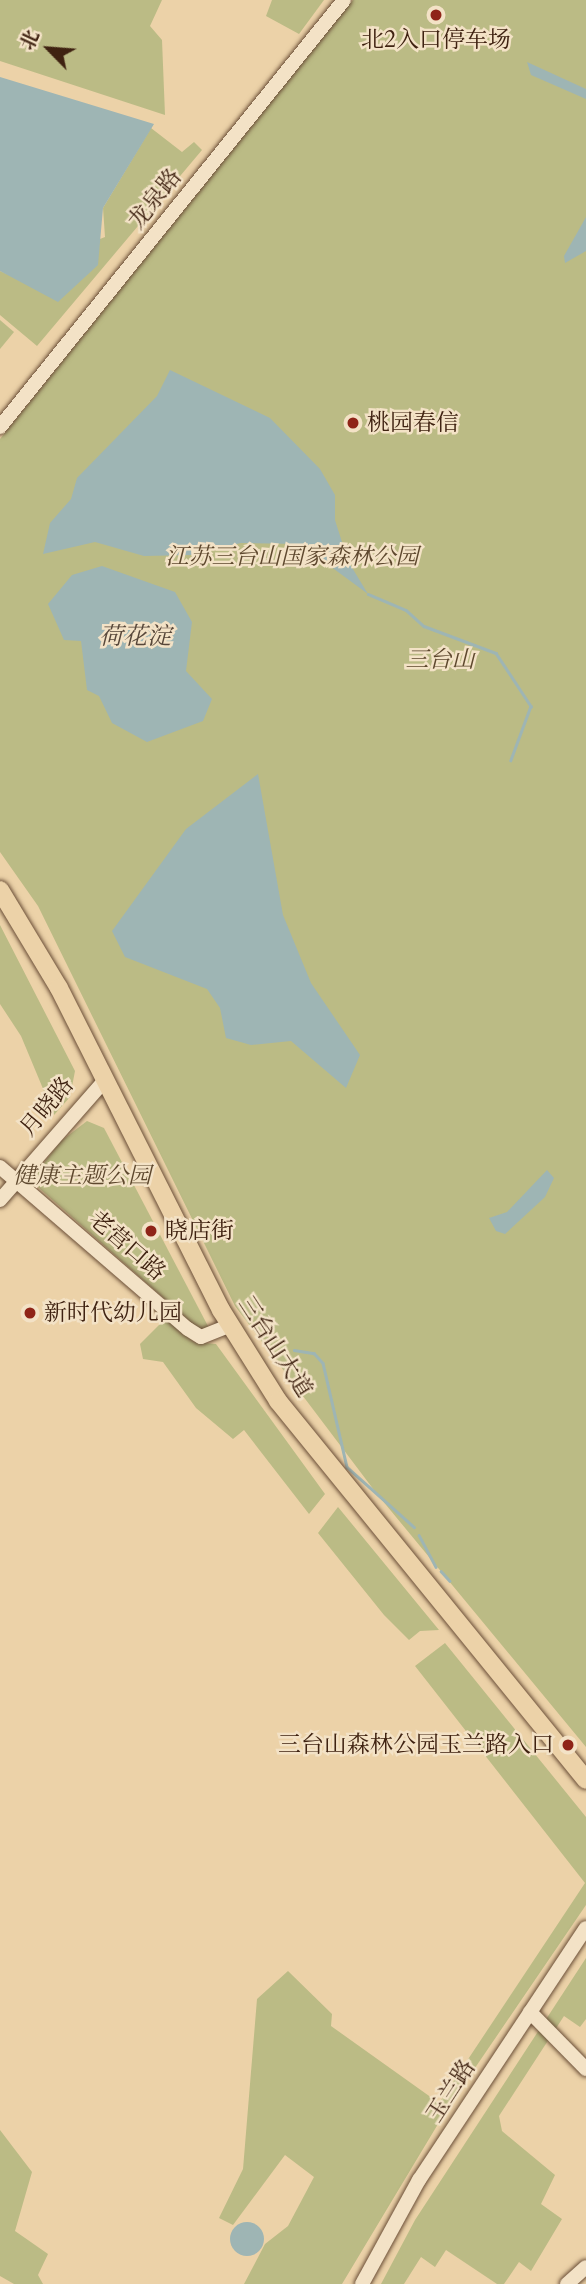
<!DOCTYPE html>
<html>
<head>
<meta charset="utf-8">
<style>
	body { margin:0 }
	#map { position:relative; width:586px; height:2284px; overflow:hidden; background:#ecd2a8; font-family:Cardo,"Noto Serif SC",serif }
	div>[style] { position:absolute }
	.green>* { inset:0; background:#bbbb85 }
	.water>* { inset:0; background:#9eb5b4 }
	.round { border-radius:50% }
	.stream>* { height:2.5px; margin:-1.25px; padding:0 1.25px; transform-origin:1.25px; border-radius:1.25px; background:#9eb5b4 }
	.roads { filter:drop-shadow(0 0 2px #6a4e37) drop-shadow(0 0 2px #6a4e37) }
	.minor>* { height:14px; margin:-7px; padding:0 7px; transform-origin:7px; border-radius:7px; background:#f3e2c6 }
	.major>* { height:18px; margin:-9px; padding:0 9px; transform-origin:9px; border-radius:9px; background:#ecd2a8 }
	.dots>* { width:19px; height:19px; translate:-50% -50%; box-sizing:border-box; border:4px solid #f3e2c6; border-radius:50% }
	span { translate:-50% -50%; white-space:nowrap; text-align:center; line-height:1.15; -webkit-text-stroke:5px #f3e2c6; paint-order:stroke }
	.poi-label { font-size:23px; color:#3f2211 }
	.left { translate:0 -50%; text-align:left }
	.right { translate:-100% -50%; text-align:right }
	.street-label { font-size:23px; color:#3f2211 }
	.park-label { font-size:23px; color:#5e482e; font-style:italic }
	.water-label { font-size:24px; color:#57473a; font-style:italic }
	.north { position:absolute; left:14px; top:14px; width:70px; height:70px; -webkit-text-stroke:5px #f3e2c6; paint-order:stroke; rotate:295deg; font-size:19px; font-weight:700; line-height:28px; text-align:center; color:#3f2211 }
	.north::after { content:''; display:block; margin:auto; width:24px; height:32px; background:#3f2211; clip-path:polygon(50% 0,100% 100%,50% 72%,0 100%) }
</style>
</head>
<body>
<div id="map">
	<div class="green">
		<i style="clip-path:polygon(0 0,162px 0,150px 26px,162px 40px,165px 115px,0 61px)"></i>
		<i style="clip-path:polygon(272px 0,324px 0,299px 34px,266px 16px)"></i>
		<i style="clip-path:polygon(353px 0,586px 0,586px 1747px,377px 1494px,235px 1306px,38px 906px,0 852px,0 439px)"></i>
		<i style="clip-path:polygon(151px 128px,182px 152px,194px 142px,202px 150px,37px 346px,0 315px,0 271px,9px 275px,105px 237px,103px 208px)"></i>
		<i style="clip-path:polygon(0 320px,14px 332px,0 349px)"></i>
		<i style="clip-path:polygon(0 925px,75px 1071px,70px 1097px,54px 1115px,21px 1036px,0 1004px)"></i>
		<i style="clip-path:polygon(87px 1121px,104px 1128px,209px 1328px,202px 1332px,30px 1180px,61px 1141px)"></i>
		<i style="clip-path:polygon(165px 1319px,194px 1342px,216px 1344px,325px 1494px,309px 1514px,244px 1430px,233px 1439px,196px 1408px,163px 1362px,143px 1359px,140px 1344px)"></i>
		<i style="clip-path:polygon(338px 1507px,439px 1630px,420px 1631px,409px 1640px,384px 1615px,318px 1533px)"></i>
		<i style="clip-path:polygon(445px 1643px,586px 1817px,586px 1905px,447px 2109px,342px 2284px,244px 2284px,265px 2244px,288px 2226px,314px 2177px,285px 2155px,233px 2225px,219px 2218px,243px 2169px,257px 1999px,288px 1971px,332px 2014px,331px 2026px,439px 2103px,585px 1883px,415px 1666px)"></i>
		<i style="clip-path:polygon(586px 1958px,586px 2019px,580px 2027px,564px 2016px,499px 2116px,502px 2131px,555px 2175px,541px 2204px,562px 2219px,531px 2271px,519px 2262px,504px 2284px,497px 2284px,446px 2250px,435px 2267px,421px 2257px,404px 2284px,381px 2284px,415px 2220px)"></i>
		<i style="clip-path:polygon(0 2130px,32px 2172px,15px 2231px,48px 2254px,38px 2275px,43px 2284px,14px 2284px,0 2276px)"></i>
	</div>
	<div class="water">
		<i style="clip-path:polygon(527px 62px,586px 89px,586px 99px,531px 75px)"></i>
		<i style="clip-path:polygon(0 77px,154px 124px,103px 208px,98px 265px,58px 302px,0 271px)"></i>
		<i style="clip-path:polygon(586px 217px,586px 251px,565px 263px,564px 256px)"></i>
		<i style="clip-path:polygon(170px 370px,270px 418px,320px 469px,335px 495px,335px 520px,348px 561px,368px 594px,300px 544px,241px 543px,192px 555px,144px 556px,95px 542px,43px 554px,50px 523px,71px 499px,77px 478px,157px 396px)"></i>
		<i style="clip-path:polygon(102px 566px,175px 592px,192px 622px,186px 671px,212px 699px,203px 721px,147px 742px,112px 723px,99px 696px,87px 690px,81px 641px,64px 640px,48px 604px,72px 575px)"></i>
		<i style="clip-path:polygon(258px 774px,283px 915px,311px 983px,360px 1055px,346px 1088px,291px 1041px,251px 1045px,226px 1038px,220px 1008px,207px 989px,125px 957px,112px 931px,186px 829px)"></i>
		<i style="clip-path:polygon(547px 1170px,554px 1178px,545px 1197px,505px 1234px,496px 1231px,489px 1218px,507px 1212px)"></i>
		<i class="round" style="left:230px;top:2222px;width:34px;height:34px"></i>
	</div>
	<div class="stream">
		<i style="left:368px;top:594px;width:41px;rotate:22.8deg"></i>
		<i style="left:406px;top:610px;width:24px;rotate:42deg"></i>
		<i style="left:424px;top:626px;width:77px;rotate:20.6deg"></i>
		<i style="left:496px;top:653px;width:64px;rotate:56.6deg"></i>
		<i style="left:531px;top:706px;width:58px;rotate:110.3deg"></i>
		<i style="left:294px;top:1350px;width:20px;rotate:9deg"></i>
		<i style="left:314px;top:1353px;width:13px;rotate:48deg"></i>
		<i style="left:323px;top:1363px;width:107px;rotate:77deg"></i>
		<i style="left:347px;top:1467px;width:90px;rotate:41.8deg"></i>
		<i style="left:419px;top:1535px;width:36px;rotate:62deg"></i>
		<i style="left:441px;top:1571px;width:13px;rotate:48deg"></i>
	</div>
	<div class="roads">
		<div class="minor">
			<i style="left:0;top:427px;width:548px;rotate:-51.14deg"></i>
			<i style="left:0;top:1167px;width:248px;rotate:40.8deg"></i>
			<i style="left:188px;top:1329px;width:15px;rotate:32deg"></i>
			<i style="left:201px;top:1337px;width:31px;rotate:-22deg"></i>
			<i style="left:0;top:1200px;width:161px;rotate:-48.8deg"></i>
			<i style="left:530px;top:2012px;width:80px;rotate:45.5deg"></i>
			<i style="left:362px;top:2284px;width:119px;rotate:-61.3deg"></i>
			<i style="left:419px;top:2180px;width:302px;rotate:-56.5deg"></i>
			<i style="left:567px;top:2284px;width:25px;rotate:-42deg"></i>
		</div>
		<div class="major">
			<i style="left:0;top:890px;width:114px;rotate:59deg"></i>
			<i style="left:59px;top:988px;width:360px;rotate:63.3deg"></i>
			<i style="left:221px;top:1310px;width:107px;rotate:57.9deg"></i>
			<i style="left:278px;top:1401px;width:488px;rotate:50.9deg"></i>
		</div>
	</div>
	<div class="dots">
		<i style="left:436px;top:15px;background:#8f2418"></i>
		<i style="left:353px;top:423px;background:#8f2418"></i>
		<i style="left:151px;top:1231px;background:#8f2418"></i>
		<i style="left:30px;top:1313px;background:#8f2418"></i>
		<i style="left:568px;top:1745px;background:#8f2418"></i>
	</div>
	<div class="poi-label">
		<span style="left:436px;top:40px">北2入口停车场</span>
		<span class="left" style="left:367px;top:423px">桃园春信</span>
		<span class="left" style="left:165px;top:1231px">晓店街</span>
		<span class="left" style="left:44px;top:1313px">新时代幼儿园</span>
		<span class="right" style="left:554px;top:1745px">三台山森林公园玉兰路入口</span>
	</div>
	<div class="street-label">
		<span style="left:155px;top:199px;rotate:-51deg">龙泉路</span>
		<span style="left:47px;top:1107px;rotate:-50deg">月晓路</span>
		<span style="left:127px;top:1246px;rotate:41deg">老营口路</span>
		<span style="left:275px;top:1347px;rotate:57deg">三台山大道</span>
		<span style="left:451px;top:2091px;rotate:-57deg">玉兰路</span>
	</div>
	<div class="park-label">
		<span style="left:292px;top:557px">江苏三台山国家森林公园</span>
		<span style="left:440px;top:660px">三台山</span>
		<span style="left:82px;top:1176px">健康主题公园</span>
	</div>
	<div class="water-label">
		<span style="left:135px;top:637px">荷花淀</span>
	</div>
	<div class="north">北</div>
</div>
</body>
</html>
